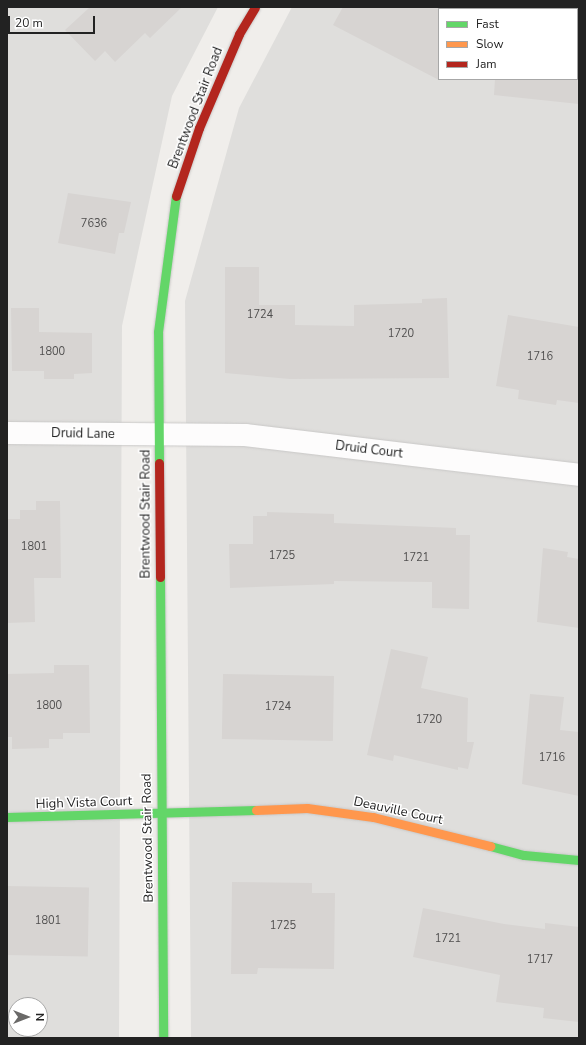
<!DOCTYPE html>
<html>
<head>
<meta charset="utf-8">
<style>
	body { margin:0 }
	#map { position:relative; width:586px; height:1045px; overflow:hidden; background:#f0eeeb; font-family:"Nunito Sans",sans-serif }
	div>[style] { position:absolute }
	.residential>* { inset:0; background:#dfdedc }
	.building>* { inset:0; background:#d7d4d2; transform-origin:0 0 }
	.roads { filter:drop-shadow(0 0 1px #c9c8c7) drop-shadow(0 0 1px #c9c8c7) }
	.street>* { height:22px; margin:-11px; padding:0 11px; transform-origin:11px; border-radius:11px; background:#fdfcfc }
	.fast>* { height:9px; margin:-4.5px; padding:0 4.5px; transform-origin:4.5px; border-radius:4.5px; background:#63d668 }
	.slow>* { height:9px; margin:-4.5px; padding:0 4.5px; transform-origin:4.5px; border-radius:4.5px; background:#ff974d }
	.jam>* { height:9px; margin:-4.5px; padding:0 4.5px; transform-origin:4.5px; border-radius:4.5px; background:#b3261e }
	span { translate:-50% -50%; white-space:nowrap; text-align:center; line-height:1.15; -webkit-text-stroke:3px #fff; paint-order:stroke }
	.number-label { font-size:11px; color:#4f4e4e }
	.number-label span { -webkit-text-stroke-width:0 }
	.street-label { font-size:13px; color:#222 }
	.frame { position:absolute; inset:0; border:8px solid #222; pointer-events:none }
	.legend { position:absolute; left:438px; top:8px; width:140px; height:72px; box-sizing:border-box; background:#fff; border:1px solid #a7a7a7; margin:0; padding:5px 7px; list-style:none; font-size:12px; color:#222 }
	.legend li { display:flex; align-items:center; gap:8px; height:20px }
	.legend b { width:20px; border:1px solid #a7a7a7 }
	.north { position:absolute; left:8px; top:997px; width:40px; height:40px; box-sizing:border-box; background:#fff; border:1px solid #a7a7a7; border-radius:50%; rotate:90deg; font-size:11px; font-weight:700; line-height:16px; text-align:center; color:#222 }
	.north::after { content:''; display:block; margin:auto; width:14px; height:18px; background:#6a6968; clip-path:polygon(50% 0,100% 100%,50% 72%,0 100%) }
	.scale { position:absolute; left:8px; top:16px; width:87px; height:18px; box-sizing:border-box; border:2px solid #222; border-top:0; padding-left:5px; font-size:12px; line-height:14px; white-space:nowrap; color:#222; -webkit-text-stroke:3px #fff; paint-order:stroke }
</style>
</head>
<body>
<div id="map">
	<div class="residential">
		<i style="clip-path:polygon(evenodd,7px 7px,218px 7px,172px 96px,122px 326px,119px 1038px,7px 1038px,7px 7px,16px 1005px,40px 1005px,40px 1029px,16px 1029px,16px 1005px)"></i>
		<i style="clip-path:polygon(evenodd,292px 7px,579px 7px,579px 1038px,191px 1038px,185px 301px,239px 108px,292px 7px,439px 9px,577px 9px,577px 79px,439px 79px,439px 9px)"></i>
	</div>
	<div class="building">
		<i style="clip-path:polygon(90px 7px,182px 7px,150px 38px,145px 33px,115px 62px,105px 51px,95px 61px,65px 30px)"></i>
		<i style="clip-path:polygon(343px 7px,439px 7px,439px 80px,333px 25px)"></i>
		<i style="clip-path:polygon(495px 79px,579px 79px,579px 104px,494px 95px)"></i>
		<i style="clip-path:polygon(68px 193px,131px 202px,124px 233px,119px 233px,115px 254px,58px 243px)"></i>
		<i style="clip-path:polygon(225px 267px,259px 267px,259px 305px,295px 305px,295px 325px,354px 326px,354px 305px,422px 303px,422px 299px,447px 298px,449px 378px,290px 379px,225px 373px)"></i>
		<i style="clip-path:polygon(11px 308px,39px 308px,39px 332px,92px 333px,92px 373px,74px 374px,74px 379px,44px 379px,44px 371px,12px 371px)"></i>
		<i style="clip-path:polygon(508px 315px,579px 327px,579px 403px,557px 400px,556px 405px,518px 399px,519px 390px,496px 386px)"></i>
		<i style="clip-path:polygon(36px 501px,60px 501px,61px 578px,34px 578px,35px 622px,7px 623px,7px 519px,20px 519px,20px 510px,36px 510px)"></i>
		<i style="clip-path:polygon(267px 512px,334px 514px,334px 523px,456px 528px,456px 535px,470px 535px,469px 609px,432px 608px,432px 582px,334px 581px,334px 584px,230px 588px,229px 544px,253px 544px,253px 516px,267px 516px)"></i>
		<i style="clip-path:polygon(543px 548px,568px 552px,567px 557px,579px 559px,579px 628px,537px 622px)"></i>
		<i style="clip-path:polygon(391px 649px,428px 657px,421px 688px,468px 698px,467px 742px,474px 742px,468px 769px,458px 767px,458px 770px,394px 755px,393px 761px,367px 755px)"></i>
		<i style="clip-path:polygon(54px 665px,89px 665px,90px 733px,63px 733px,63px 739px,49px 739px,49px 748px,12px 749px,12px 737px,7px 737px,7px 674px,54px 673px)"></i>
		<i style="left:223px;top:674px;width:111px;height:65px;rotate:1deg"></i>
		<i style="clip-path:polygon(530px 694px,564px 697px,560px 730px,579px 732px,579px 796px,522px 784px)"></i>
		<i style="clip-path:polygon(232px 882px,312px 883px,312px 893px,335px 893px,334px 969px,258px 968px,257px 974px,231px 974px)"></i>
		<i style="left:7px;top:886px;width:82px;height:69px;rotate:1deg"></i>
		<i style="clip-path:polygon(423px 908px,504px 924px,545px 929px,545px 923px,579px 927px,579px 1022px,543px 1018px,544px 1008px,496px 1002px,500px 975px,413px 957px)"></i>
	</div>
	<div class="roads">
		<div class="street">
			<i style="left:7px;top:433px;width:238px;rotate:0.5deg"></i>
			<i style="left:245px;top:435px;width:336px;rotate:6.8deg"></i>
		</div>
		<div class="fast">
			<i style="left:159px;top:463px;width:131px;rotate:-90.4deg"></i>
			<i style="left:158px;top:332px;width:137px;rotate:-82.5deg"></i>
			<i style="left:160px;top:577px;width:461px;rotate:89.6deg"></i>
			<i style="left:7px;top:817px;width:249px;rotate:-1.6deg"></i>
			<i style="left:490px;top:846px;width:35px;rotate:15deg"></i>
			<i style="left:524px;top:855px;width:55px;rotate:5.2deg"></i>
		</div>
		<div class="slow">
			<i style="left:256px;top:810px;width:51px;rotate:-2.2deg"></i>
			<i style="left:307px;top:808px;width:67px;rotate:7.8deg"></i>
			<i style="left:373px;top:817px;width:121px;rotate:13.9deg"></i>
		</div>
		<div class="jam">
			<i style="left:176px;top:196px;width:72px;rotate:-71.3deg"></i>
			<i style="left:199px;top:128px;width:102px;rotate:-66.9deg"></i>
			<i style="left:239px;top:34px;width:31px;rotate:-59deg"></i>
			<i style="left:159px;top:463px;width:114px;rotate:89.5deg"></i>
		</div>
	</div>
	<div class="number-label">
		<span style="left:94px;top:224px">7636</span>
		<span style="left:260px;top:315px">1724</span>
		<span style="left:401px;top:334px">1720</span>
		<span style="left:52px;top:352px">1800</span>
		<span style="left:540px;top:357px">1716</span>
		<span style="left:34px;top:547px">1801</span>
		<span style="left:282px;top:556px">1725</span>
		<span style="left:416px;top:558px">1721</span>
		<span style="left:49px;top:706px">1800</span>
		<span style="left:278px;top:707px">1724</span>
		<span style="left:429px;top:720px">1720</span>
		<span style="left:552px;top:758px">1716</span>
		<span style="left:48px;top:921px">1801</span>
		<span style="left:283px;top:926px">1725</span>
		<span style="left:448px;top:939px">1721</span>
		<span style="left:540px;top:960px">1717</span>
	</div>
	<div class="street-label">
		<span style="left:196px;top:108px;rotate:-69deg">Brentwood Stair Road</span>
		<span style="left:83px;top:434px;rotate:1deg">Druid Lane</span>
		<span style="left:369px;top:450px;rotate:7deg">Druid Court</span>
		<span style="left:146px;top:514px;rotate:-90deg">Brentwood Stair Road</span>
		<span style="left:84px;top:803px;rotate:-2deg">High Vista Court</span>
		<span style="left:398px;top:811px;rotate:12deg">Deauville Court</span>
		<span style="left:148px;top:838px;rotate:-91deg">Brentwood Stair Road</span>
	</div>
	<div class="frame"></div>
	<ul class="legend">
	<li><b style="height:5px;background:#63d668"></b>Fast</li>
	<li><b style="height:5px;background:#ff974d"></b>Slow</li>
	<li><b style="height:5px;background:#b3261e"></b>Jam</li>
	</ul>
	<div class="north">N</div>
	<div class="scale">20 m</div>
</div>
</body>
</html>
